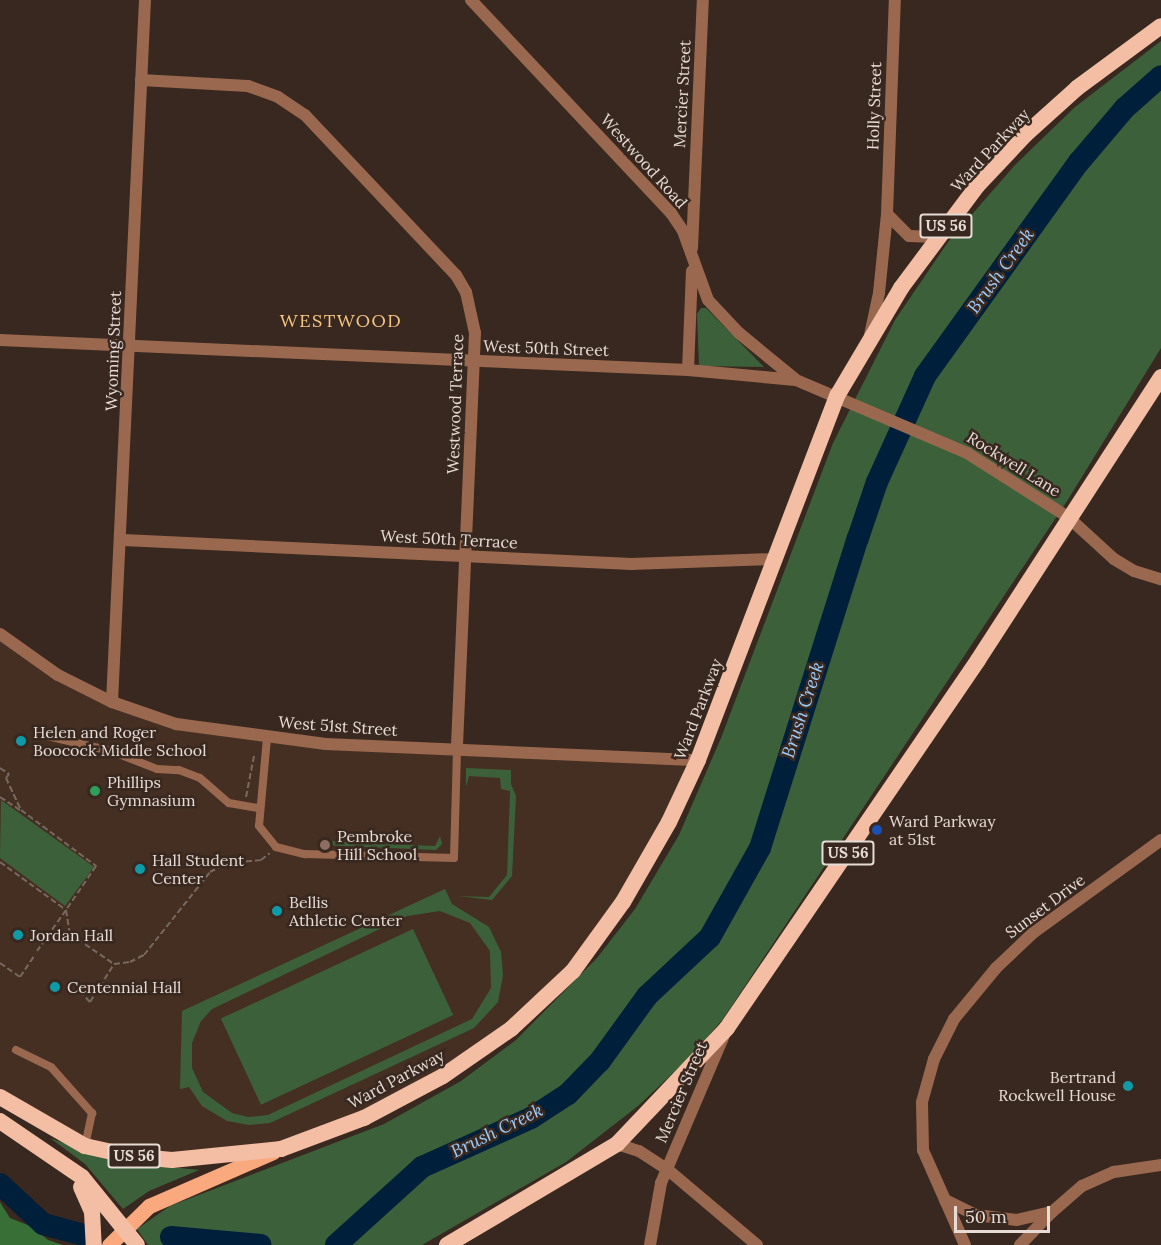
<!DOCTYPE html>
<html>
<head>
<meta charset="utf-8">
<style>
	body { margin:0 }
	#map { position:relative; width:1161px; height:1245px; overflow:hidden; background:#38281f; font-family:Lora,serif }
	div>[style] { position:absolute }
	.built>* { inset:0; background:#452f22 }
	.green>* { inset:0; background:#3c613a; transform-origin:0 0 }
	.forest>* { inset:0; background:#376f36 }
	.river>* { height:22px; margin:-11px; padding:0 11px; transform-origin:11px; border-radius:11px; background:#001f3a }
	.path>* { height:2px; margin-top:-1px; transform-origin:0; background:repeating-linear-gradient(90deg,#776961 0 6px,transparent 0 9px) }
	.service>* { height:8px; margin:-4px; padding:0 4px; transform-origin:4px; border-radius:4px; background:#9a684f }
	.minor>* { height:12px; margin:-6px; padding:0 6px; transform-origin:6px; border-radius:6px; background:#9a684f }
	.primary>* { height:15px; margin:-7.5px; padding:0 7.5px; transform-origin:7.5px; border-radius:7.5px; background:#faa87e }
	.trunk>* { height:16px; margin:-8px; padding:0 8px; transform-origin:8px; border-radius:8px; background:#f4bea4 }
	.dots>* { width:16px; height:16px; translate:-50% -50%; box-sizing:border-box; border:3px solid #38281f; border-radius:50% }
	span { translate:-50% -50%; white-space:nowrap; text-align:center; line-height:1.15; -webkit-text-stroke:5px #38281f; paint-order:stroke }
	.shield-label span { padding:2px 4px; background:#38281f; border:2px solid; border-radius:4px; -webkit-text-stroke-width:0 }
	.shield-label { font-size:15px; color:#e6dbd5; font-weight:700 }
	.street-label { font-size:16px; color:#e6dbd5 }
	.poi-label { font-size:16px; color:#e6dbd5 }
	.left { translate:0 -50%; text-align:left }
	.right { translate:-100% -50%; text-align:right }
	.water-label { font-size:18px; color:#9ccbf9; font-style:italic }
	.neighbourhood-label { font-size:18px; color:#f7c684; letter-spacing:1.5px }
	.scale { position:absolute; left:954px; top:1206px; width:96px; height:27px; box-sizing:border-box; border:3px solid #e6dbd5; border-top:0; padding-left:8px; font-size:18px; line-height:21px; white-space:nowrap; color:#e6dbd5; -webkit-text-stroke:4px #38281f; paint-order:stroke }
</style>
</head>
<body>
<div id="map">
	<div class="built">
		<i style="clip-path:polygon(0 630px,112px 702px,267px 738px,685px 764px,683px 776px,623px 902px,573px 971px,443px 1076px,281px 1149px,180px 1153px,85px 1146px,0 1097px)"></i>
	</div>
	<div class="green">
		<i style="clip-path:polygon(1161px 41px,1161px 348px,1069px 498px,723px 1019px,690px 1057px,638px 1106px,566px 1162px,422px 1245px,148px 1245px,137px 1229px,170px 1206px,384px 1124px,461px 1081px,516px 1040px,597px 958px,635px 909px,679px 835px,721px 738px,833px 443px,895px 320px,948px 242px,1015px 165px,1075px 107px)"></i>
		<i style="clip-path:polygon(701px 308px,706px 308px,764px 367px,699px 366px,697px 314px)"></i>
		<i style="clip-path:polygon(466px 768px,511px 770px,511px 784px,516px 796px,512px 876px,492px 900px,458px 896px,489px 897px,507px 875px,510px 791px,501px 789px,500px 778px,469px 776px,466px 787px)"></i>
		<i style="clip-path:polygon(1px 800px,94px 867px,65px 906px,0 858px)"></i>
		<i style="clip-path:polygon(360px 832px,361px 843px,435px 846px,440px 836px,442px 844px,436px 850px,320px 845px,320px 840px,357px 843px)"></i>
		<i style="clip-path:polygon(evenodd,445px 889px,452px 904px,489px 927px,501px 952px,503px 975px,498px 1002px,474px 1028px,270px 1123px,249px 1125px,227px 1121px,202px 1106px,189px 1087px,180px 1089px,182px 1011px,445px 889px,440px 911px,470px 923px,490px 951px,491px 988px,472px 1019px,268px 1115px,248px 1117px,232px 1113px,203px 1092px,192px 1068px,192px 1043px,201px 1021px,212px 1009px,407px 916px,440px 911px)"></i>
		<i style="left:413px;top:929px;width:95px;height:212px;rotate:65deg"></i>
		<i style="clip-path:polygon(50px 1138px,113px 1161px,199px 1170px,149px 1191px,123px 1209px,85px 1164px)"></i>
	</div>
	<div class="forest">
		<i style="clip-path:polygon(0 1202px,10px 1218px,33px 1227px,48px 1240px,63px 1245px,0 1245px)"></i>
	</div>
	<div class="river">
		<i style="left:0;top:1184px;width:59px;rotate:42.9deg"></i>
		<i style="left:43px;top:1224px;width:39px;rotate:15deg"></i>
		<i style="left:171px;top:1237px;width:90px;rotate:5.1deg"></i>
		<i style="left:336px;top:1245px;width:116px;rotate:-42.2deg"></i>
		<i style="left:422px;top:1167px;width:120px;rotate:-24.2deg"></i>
		<i style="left:531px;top:1118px;width:44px;rotate:-33deg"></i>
		<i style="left:568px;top:1094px;width:46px;rotate:-45.9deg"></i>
		<i style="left:600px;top:1061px;width:80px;rotate:-54.1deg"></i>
		<i style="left:647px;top:996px;width:86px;rotate:-43.1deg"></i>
		<i style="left:710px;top:937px;width:102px;rotate:-60.7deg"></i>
		<i style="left:760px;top:848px;width:325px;rotate:-72.5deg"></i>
		<i style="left:858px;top:538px;width:59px;rotate:-71.3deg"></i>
		<i style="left:877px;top:482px;width:116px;rotate:-65.6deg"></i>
		<i style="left:925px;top:376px;width:264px;rotate:-54.3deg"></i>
		<i style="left:1079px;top:162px;width:71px;rotate:-49.6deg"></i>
		<i style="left:1125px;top:108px;width:48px;rotate:-41.6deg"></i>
	</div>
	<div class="path">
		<i style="left:0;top:768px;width:11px;rotate:34deg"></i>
		<i style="left:9px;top:774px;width:5px;rotate:127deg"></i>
		<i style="left:6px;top:778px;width:35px;rotate:65deg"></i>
		<i style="left:21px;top:810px;width:94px;rotate:36.7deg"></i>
		<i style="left:96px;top:866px;width:53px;rotate:124.3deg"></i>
		<i style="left:66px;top:910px;width:24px;rotate:81deg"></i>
		<i style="left:70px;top:934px;width:53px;rotate:34.3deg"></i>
		<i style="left:114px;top:964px;width:16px;rotate:-7deg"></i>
		<i style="left:130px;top:962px;width:16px;rotate:-27deg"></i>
		<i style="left:144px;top:955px;width:106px;rotate:-51.5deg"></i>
		<i style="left:210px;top:872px;width:20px;rotate:-27deg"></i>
		<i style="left:228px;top:863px;width:33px;rotate:-5deg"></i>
		<i style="left:261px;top:860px;width:11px;rotate:-38deg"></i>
		<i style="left:0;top:797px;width:24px;rotate:33deg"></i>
		<i style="left:246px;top:797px;width:42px;rotate:-79deg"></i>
		<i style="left:0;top:862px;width:82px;rotate:36deg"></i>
		<i style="left:66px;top:910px;width:50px;rotate:125.3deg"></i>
		<i style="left:50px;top:933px;width:20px;rotate:3deg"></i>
		<i style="left:0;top:963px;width:24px;rotate:35deg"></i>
		<i style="left:20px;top:977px;width:27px;rotate:-56deg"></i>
		<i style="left:80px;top:991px;width:15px;rotate:48deg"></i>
		<i style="left:90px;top:1002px;width:45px;rotate:-57.7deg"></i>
	</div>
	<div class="service">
		<i style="left:43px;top:735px;width:70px;rotate:13.2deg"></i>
		<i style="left:111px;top:751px;width:49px;rotate:21.4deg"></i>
		<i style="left:157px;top:769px;width:22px;rotate:3deg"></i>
		<i style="left:179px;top:770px;width:22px;rotate:21deg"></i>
		<i style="left:200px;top:778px;width:38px;rotate:41deg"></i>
		<i style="left:229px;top:803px;width:29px;rotate:10deg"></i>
		<i style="left:267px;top:738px;width:88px;rotate:95.2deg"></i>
		<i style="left:259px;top:826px;width:27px;rotate:51deg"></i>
		<i style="left:276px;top:847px;width:30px;rotate:14deg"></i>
		<i style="left:305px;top:854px;width:149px;rotate:1.5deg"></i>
		<i style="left:454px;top:858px;width:109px;rotate:-88.4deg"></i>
		<i style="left:16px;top:1050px;width:39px;rotate:26deg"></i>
		<i style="left:51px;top:1067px;width:62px;rotate:48.3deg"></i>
		<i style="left:92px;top:1113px;width:34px;rotate:102deg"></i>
	</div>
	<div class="minor">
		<i style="left:471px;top:0;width:292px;rotate:46.8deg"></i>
		<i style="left:671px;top:213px;width:22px;rotate:56deg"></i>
		<i style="left:683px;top:231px;width:73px;rotate:70.1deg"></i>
		<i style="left:708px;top:300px;width:45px;rotate:46.8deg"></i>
		<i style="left:739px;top:333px;width:72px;rotate:39.4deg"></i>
		<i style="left:141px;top:80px;width:107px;rotate:3.2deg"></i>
		<i style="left:248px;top:86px;width:32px;rotate:20deg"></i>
		<i style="left:278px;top:97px;width:32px;rotate:34deg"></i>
		<i style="left:305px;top:115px;width:220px;rotate:46.7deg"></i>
		<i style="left:456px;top:275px;width:20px;rotate:60deg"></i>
		<i style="left:466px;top:292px;width:42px;rotate:77.6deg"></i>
		<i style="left:475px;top:333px;width:416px;rotate:92.5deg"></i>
		<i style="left:887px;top:214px;width:31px;rotate:45deg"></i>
		<i style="left:909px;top:236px;width:28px;rotate:2deg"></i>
		<i style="left:692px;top:248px;width:248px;rotate:-87.5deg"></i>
		<i style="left:870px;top:335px;width:43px;rotate:-77.9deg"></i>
		<i style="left:879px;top:293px;width:79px;rotate:-84.2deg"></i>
		<i style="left:887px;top:214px;width:214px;rotate:-87.9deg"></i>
		<i style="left:0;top:340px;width:689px;rotate:2.5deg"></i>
		<i style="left:688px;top:370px;width:108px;rotate:5.3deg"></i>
		<i style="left:796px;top:380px;width:186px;rotate:23.1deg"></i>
		<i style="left:967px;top:453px;width:120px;rotate:32.4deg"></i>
		<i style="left:1068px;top:517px;width:62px;rotate:42.4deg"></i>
		<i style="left:1114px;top:559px;width:23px;rotate:31deg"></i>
		<i style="left:1134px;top:571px;width:28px;rotate:17deg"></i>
		<i style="left:688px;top:370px;width:99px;rotate:-87.7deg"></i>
		<i style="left:123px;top:540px;width:509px;rotate:2.7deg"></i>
		<i style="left:631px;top:564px;width:143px;rotate:-2deg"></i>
		<i style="left:0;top:634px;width:71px;rotate:35.3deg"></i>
		<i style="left:58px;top:675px;width:60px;rotate:26.6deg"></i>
		<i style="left:112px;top:702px;width:68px;rotate:19deg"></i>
		<i style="left:176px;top:724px;width:151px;rotate:7.6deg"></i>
		<i style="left:326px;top:744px;width:372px;rotate:2.5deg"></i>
		<i style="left:112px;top:702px;width:703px;rotate:-87.31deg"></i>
		<i style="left:617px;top:1144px;width:23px;rotate:18deg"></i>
		<i style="left:639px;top:1151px;width:33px;rotate:33deg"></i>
		<i style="left:667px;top:1169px;width:118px;rotate:40.2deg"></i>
		<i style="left:945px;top:1200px;width:34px;rotate:26deg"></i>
		<i style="left:976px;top:1215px;width:41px;rotate:7deg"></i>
		<i style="left:1017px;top:1220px;width:36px;rotate:-13deg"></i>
		<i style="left:1052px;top:1212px;width:40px;rotate:-41deg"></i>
		<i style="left:1082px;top:1186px;width:35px;rotate:-24deg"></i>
		<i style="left:1114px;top:1172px;width:48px;rotate:-8.5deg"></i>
		<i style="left:650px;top:1245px;width:63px;rotate:-79.9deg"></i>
		<i style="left:661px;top:1183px;width:161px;rotate:-66.9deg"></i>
		<i style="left:965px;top:1245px;width:104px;rotate:-113.9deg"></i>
		<i style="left:923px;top:1150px;width:48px;rotate:-91.2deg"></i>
		<i style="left:922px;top:1102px;width:45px;rotate:-74.4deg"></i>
		<i style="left:934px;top:1059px;width:45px;rotate:-63.4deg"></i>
		<i style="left:954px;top:1019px;width:66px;rotate:-50.5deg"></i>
		<i style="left:996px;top:968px;width:51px;rotate:-43.4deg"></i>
		<i style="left:1033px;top:933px;width:158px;rotate:-36deg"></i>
		<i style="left:1020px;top:1245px;width:45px;rotate:-45.9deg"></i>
	</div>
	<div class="primary">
		<i style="left:109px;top:1245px;width:56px;rotate:-44.3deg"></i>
		<i style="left:149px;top:1206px;width:135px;rotate:-23.5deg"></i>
	</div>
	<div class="trunk">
		<i style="left:0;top:1097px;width:98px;rotate:30deg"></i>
		<i style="left:85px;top:1146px;width:46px;rotate:12.5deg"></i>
		<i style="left:130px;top:1156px;width:42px;rotate:5.4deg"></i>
		<i style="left:172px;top:1160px;width:110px;rotate:-5.8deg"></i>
		<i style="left:281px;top:1149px;width:89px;rotate:-20.5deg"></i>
		<i style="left:364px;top:1118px;width:89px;rotate:-28deg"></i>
		<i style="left:443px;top:1076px;width:83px;rotate:-34.7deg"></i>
		<i style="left:511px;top:1029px;width:85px;rotate:-43.1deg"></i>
		<i style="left:573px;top:971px;width:85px;rotate:-54.1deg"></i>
		<i style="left:623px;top:902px;width:92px;rotate:-60.1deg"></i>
		<i style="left:669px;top:822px;width:68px;rotate:-64.9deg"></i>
		<i style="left:698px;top:760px;width:390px;rotate:-69.1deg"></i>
		<i style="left:837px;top:396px;width:126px;rotate:-59.3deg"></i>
		<i style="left:901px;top:288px;width:127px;rotate:-53.3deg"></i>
		<i style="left:977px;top:186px;width:71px;rotate:-46.7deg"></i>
		<i style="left:1026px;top:134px;width:69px;rotate:-42deg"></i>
		<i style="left:1077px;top:88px;width:104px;rotate:-36.4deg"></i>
		<i style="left:0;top:1121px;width:99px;rotate:34.3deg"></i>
		<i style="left:82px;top:1177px;width:87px;rotate:51deg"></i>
		<i style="left:81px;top:1187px;width:27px;rotate:66deg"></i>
		<i style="left:92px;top:1212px;width:33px;rotate:87deg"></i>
		<i style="left:447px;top:1245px;width:198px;rotate:-30.7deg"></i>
		<i style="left:617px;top:1144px;width:160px;rotate:-46.5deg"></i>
		<i style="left:727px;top:1028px;width:445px;rotate:-55.7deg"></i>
		<i style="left:978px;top:660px;width:337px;rotate:-57.1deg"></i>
	</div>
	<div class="dots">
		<i style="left:21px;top:741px;background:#0f9aa8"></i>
		<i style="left:95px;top:791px;background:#2e9e5b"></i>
		<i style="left:877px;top:830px;background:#1a4fb4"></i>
		<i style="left:325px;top:845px;background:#8d6e63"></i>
		<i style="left:140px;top:869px;background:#0f9aa8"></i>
		<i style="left:277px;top:911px;background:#0f9aa8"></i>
		<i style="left:18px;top:935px;background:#0f9aa8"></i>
		<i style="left:55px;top:987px;background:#0f9aa8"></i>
		<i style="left:1128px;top:1086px;background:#0f9aa8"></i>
	</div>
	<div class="shield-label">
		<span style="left:946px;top:226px">US 56</span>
		<span style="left:848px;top:853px">US 56</span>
		<span style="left:134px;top:1156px">US 56</span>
	</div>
	<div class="street-label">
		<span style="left:682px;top:94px;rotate:-87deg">Mercier Street</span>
		<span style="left:874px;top:106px;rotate:-88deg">Holly Street</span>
		<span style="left:990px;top:150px;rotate:-47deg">Ward Parkway</span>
		<span style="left:644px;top:161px;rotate:48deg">Westwood Road</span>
		<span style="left:546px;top:348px;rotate:2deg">West 50th Street</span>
		<span style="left:113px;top:351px;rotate:-88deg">Wyoming Street</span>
		<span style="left:455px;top:404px;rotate:-88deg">Westwood Terrace</span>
		<span style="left:1014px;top:464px;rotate:32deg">Rockwell Lane</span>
		<span style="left:449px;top:539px;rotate:3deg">West 50th Terrace</span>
		<span style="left:698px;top:709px;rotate:-69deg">Ward Parkway</span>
		<span style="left:338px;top:726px;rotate:4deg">West 51st Street</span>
		<span style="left:1045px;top:906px;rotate:-37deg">Sunset Drive</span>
		<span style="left:396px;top:1079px;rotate:-28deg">Ward Parkway</span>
		<span style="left:681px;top:1092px;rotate:-67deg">Mercier Street</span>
	</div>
	<div class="poi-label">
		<span class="left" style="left:33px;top:741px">Helen and Roger<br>Boocock Middle School</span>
		<span class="left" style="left:107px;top:791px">Phillips<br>Gymnasium</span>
		<span class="left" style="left:889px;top:830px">Ward Parkway<br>at 51st</span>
		<span class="left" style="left:337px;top:845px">Pembroke<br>Hill School</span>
		<span class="left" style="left:152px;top:869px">Hall Student<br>Center</span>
		<span class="left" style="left:289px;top:911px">Bellis<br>Athletic Center</span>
		<span class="left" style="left:30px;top:935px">Jordan Hall</span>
		<span class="left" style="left:67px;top:987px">Centennial Hall</span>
		<span class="right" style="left:1116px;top:1086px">Bertrand<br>Rockwell House</span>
	</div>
	<div class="water-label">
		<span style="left:1001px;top:271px;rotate:-54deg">Brush Creek</span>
		<span style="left:803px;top:710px;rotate:-72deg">Brush Creek</span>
		<span style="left:497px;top:1131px;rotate:-26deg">Brush Creek</span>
	</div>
	<div class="neighbourhood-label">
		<span style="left:341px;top:321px">WESTWOOD</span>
	</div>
	<div class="scale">50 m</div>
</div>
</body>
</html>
